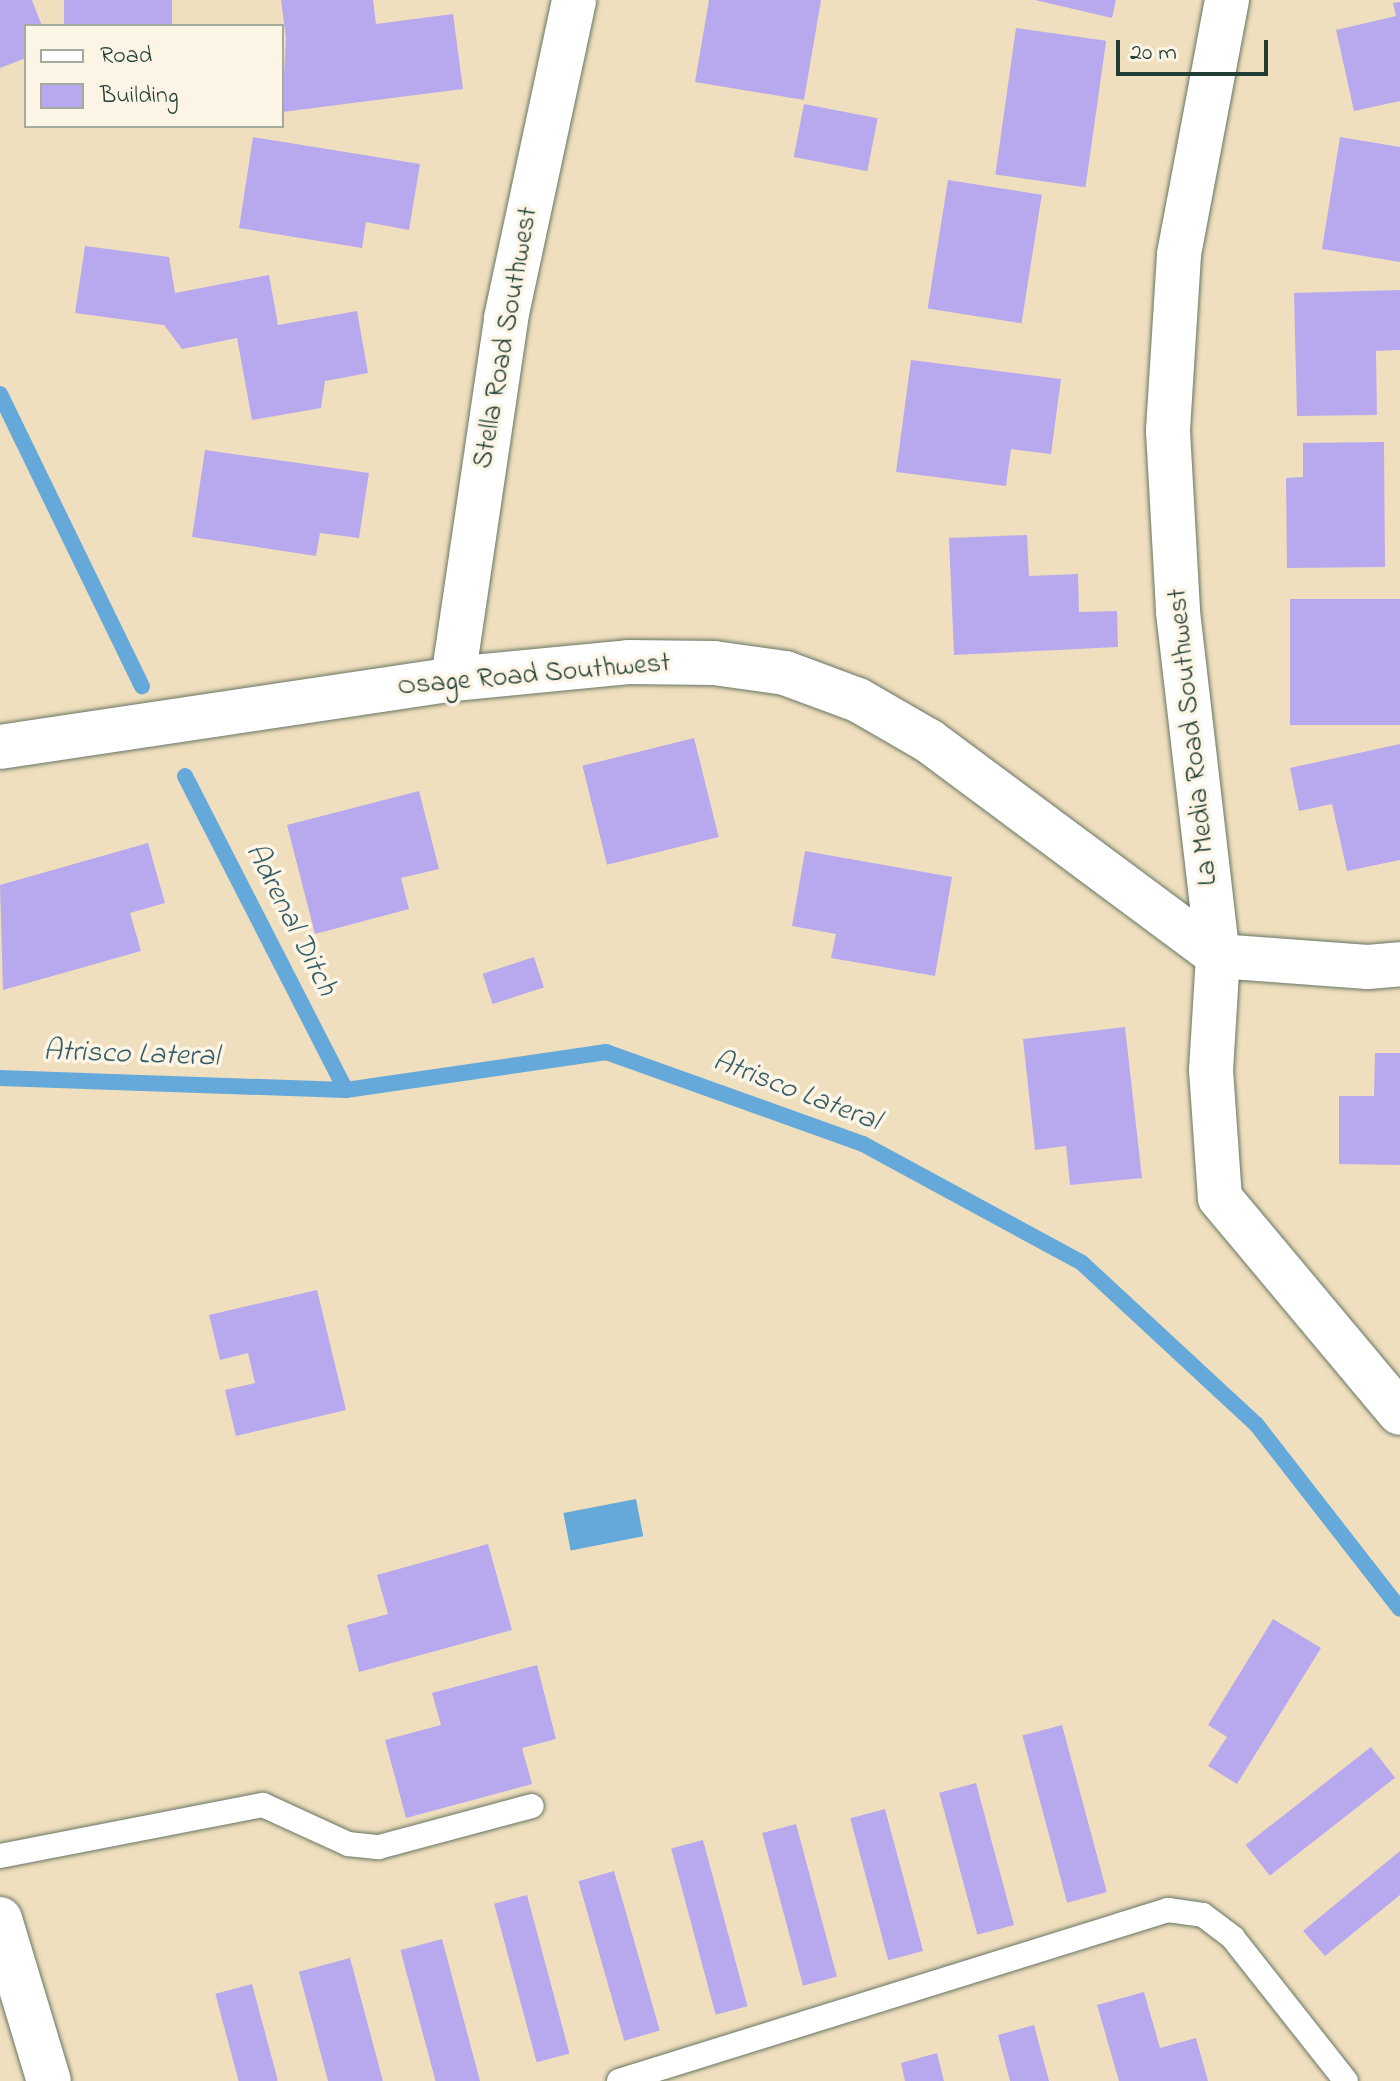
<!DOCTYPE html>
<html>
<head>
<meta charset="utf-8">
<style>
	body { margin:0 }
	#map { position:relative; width:1400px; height:2081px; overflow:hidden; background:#f0dfbe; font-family:"Indie Flower",sans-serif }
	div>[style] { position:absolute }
	.water>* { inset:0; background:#65a9da; transform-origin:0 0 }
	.stream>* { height:16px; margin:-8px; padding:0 8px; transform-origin:8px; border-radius:8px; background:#65a9da }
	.building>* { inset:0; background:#b8a9ee; transform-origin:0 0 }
	.roads { filter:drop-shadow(0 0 2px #687664) drop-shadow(0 0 2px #687664) }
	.lane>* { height:24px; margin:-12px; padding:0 12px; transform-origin:12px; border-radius:12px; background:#fff }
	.street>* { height:44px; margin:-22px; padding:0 22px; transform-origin:22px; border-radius:22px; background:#fff }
	.secondary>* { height:44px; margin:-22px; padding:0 22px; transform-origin:22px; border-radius:22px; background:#fff }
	span { translate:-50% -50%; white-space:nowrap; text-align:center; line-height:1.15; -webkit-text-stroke:7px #fcf5e5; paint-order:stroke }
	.street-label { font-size:28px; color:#1f3d34 }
	.water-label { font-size:30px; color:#345d66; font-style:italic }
	.legend { position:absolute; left:24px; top:24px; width:260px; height:104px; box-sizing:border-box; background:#fcf5e5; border:2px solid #a4ab9e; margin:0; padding:10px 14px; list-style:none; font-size:24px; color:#1f3d34 }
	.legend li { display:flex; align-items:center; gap:16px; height:40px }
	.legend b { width:40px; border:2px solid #a4ab9e }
	.scale { position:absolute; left:1116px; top:40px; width:152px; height:36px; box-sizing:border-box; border:4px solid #1f3d34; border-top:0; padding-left:10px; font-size:24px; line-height:28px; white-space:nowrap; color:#1f3d34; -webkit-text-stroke:6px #fcf5e5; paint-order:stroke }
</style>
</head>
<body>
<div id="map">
	<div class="water">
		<i style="left:636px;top:1499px;width:38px;height:74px;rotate:79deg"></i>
	</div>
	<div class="stream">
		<i style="left:0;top:394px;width:325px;rotate:64.1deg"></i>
		<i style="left:185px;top:776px;width:353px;rotate:62.9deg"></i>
		<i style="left:0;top:1078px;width:346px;rotate:2deg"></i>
		<i style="left:346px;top:1090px;width:263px;rotate:-8.3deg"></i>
		<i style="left:606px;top:1052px;width:273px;rotate:19.7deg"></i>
		<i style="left:863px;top:1144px;width:249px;rotate:28.5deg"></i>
		<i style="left:1082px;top:1263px;width:237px;rotate:42.8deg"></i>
		<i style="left:1256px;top:1424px;width:234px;rotate:52.1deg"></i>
	</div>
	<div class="building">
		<i style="clip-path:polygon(0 0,32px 0,42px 26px,26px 26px,26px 58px,0 68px)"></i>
		<i style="left:64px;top:0;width:108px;height:27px"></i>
		<i style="clip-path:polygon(281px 0,373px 0,376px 24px,453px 14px,463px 89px,282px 112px,286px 38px)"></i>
		<i style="clip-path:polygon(709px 0,821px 0,804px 100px,695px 82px)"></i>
		<i style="clip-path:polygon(1035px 0,1116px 0,1112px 18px)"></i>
		<i style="clip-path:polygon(1400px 2px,1400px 101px,1354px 111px,1336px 30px,1396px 16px,1393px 3px)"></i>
		<i style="left:1016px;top:28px;width:91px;height:148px;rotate:8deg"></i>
		<i style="left:804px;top:104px;width:75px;height:54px;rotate:11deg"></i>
		<i style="clip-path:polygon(253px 137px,420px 164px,409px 230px,366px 222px,362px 248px,239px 228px)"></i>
		<i style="clip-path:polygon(1340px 137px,1400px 147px,1400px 262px,1322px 249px)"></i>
		<i style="left:948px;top:180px;width:95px;height:130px;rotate:9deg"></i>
		<i style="clip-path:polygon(85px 246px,169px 257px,175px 293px,269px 275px,278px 325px,357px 311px,368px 373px,325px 381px,321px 408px,252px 420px,237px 338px,182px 349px,164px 325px,75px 313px)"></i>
		<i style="clip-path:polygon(1400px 290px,1400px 350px,1376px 351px,1377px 415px,1297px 416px,1294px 293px)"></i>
		<i style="clip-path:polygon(911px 360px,1061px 379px,1051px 454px,1011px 449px,1006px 486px,896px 472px)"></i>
		<i style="clip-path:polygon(1384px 442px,1385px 567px,1287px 568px,1286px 478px,1303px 477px,1303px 443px)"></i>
		<i style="clip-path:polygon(205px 450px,369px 473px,359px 538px,320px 533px,316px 556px,192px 537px)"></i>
		<i style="clip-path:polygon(1027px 535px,1029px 576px,1078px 574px,1079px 612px,1117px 611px,1118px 647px,954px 655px,949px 538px)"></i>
		<i style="left:1400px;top:599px;width:126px;height:110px;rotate:90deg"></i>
		<i style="left:694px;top:738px;width:102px;height:115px;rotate:76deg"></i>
		<i style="clip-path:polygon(1400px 744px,1400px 860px,1347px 871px,1332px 804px,1299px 811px,1290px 768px)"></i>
		<i style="clip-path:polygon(419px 791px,439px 869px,401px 878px,409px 909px,315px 934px,287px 825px)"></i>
		<i style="clip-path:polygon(148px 843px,165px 903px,130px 913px,141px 951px,3px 990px,0 885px)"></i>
		<i style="clip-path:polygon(805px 851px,952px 877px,935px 976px,831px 958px,836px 934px,792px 926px)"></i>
		<i style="left:534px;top:957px;width:32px;height:54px;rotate:72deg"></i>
		<i style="clip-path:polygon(1125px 1027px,1142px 1178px,1070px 1185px,1066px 1146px,1035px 1150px,1023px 1039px)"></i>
		<i style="clip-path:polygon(1375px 1053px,1400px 1053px,1400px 1165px,1339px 1164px,1339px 1096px,1374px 1096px)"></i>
		<i style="clip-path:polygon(317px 1290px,346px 1410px,236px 1436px,225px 1390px,255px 1383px,248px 1353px,220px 1360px,209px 1315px)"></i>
		<i style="clip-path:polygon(488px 1544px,512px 1630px,359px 1672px,347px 1625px,388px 1614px,377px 1575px)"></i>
		<i style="clip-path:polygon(1273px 1619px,1321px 1648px,1237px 1784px,1208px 1766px,1227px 1737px,1208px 1725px)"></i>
		<i style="clip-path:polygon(537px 1665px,556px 1739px,522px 1748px,532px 1784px,406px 1818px,385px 1740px,441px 1725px,432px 1693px)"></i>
		<i style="left:1062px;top:1725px;width:173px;height:41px;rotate:75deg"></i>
		<i style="left:1371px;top:1747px;width:39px;height:159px;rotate:52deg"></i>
		<i style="left:976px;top:1783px;width:147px;height:38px;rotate:75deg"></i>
		<i style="left:885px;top:1809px;width:147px;height:36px;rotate:75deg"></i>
		<i style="left:796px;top:1824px;width:158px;height:35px;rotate:75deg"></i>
		<i style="left:703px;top:1840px;width:172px;height:33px;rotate:75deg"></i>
		<i style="clip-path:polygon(1400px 1851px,1400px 1895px,1325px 1956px,1303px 1931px)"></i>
		<i style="left:614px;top:1871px;width:166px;height:37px;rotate:74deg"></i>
		<i style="left:527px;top:1895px;width:164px;height:34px;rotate:75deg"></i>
		<i style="left:442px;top:1939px;width:147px;height:43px;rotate:75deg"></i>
		<i style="left:350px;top:1958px;width:127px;height:53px;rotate:75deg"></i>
		<i style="left:252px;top:1984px;width:100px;height:38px;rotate:75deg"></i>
		<i style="clip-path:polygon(1144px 1992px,1160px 2048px,1196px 2038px,1208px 2081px,1119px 2081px,1097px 2005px)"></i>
		<i style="clip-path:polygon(1034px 2025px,1049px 2081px,1010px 2081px,998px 2035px)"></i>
		<i style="clip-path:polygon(937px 2053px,944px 2081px,905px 2081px,901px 2063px)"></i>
	</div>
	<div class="roads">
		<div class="lane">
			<i style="left:0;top:1856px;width:268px;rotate:-11deg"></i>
			<i style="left:263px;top:1805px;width:94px;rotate:24.6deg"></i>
			<i style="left:348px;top:1844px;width:31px;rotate:6deg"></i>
			<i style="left:379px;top:1847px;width:158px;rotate:-15deg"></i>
			<i style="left:619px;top:2081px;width:575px;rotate:-17.3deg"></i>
			<i style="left:1168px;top:1910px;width:35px;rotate:8deg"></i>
			<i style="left:1203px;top:1915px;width:38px;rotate:37deg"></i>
			<i style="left:1233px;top:1938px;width:182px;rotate:51.7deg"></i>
		</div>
		<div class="street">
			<i style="left:1227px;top:0;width:259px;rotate:100.7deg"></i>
			<i style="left:1179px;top:255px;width:176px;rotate:93.6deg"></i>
			<i style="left:1168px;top:431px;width:181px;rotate:86.8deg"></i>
			<i style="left:1178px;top:612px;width:346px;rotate:83.4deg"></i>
			<i style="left:1218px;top:956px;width:114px;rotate:93.5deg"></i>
			<i style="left:1211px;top:1070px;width:128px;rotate:86deg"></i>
			<i style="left:1220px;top:1198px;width:280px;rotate:50.1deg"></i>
			<i style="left:453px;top:679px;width:365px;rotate:-81.6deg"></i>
			<i style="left:506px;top:318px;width:325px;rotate:-77.9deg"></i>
		</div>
		<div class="secondary">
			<i style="left:0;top:747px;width:458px;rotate:-8.5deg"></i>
			<i style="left:453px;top:679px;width:176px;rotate:-5.5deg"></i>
			<i style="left:628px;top:662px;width:86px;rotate:0.7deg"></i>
			<i style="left:714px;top:663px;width:72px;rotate:8deg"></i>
			<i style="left:785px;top:673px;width:78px;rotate:20.3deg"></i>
			<i style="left:858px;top:700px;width:82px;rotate:30deg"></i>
			<i style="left:929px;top:741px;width:360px;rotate:36.6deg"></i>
			<i style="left:1218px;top:956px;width:150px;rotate:4.2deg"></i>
			<i style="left:1368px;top:967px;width:32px;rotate:-5deg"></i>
			<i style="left:0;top:1919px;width:169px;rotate:73.2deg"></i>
		</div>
	</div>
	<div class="street-label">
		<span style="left:507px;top:338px;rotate:-80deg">Stella Road Southwest</span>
		<span style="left:534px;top:676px;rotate:-5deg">Osage Road Southwest</span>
		<span style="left:1194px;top:737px;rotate:-96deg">La Media Road Southwest</span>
	</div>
	<div class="water-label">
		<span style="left:290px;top:920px;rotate:63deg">Adrenal Ditch</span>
		<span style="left:131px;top:1055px;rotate:2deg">Atrisco Lateral</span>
		<span style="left:796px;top:1092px;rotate:21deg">Atrisco Lateral</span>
	</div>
	<ul class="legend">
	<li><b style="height:10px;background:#fff"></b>Road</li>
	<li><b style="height:22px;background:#b8a9ee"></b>Building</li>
	</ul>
	<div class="scale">20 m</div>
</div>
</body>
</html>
